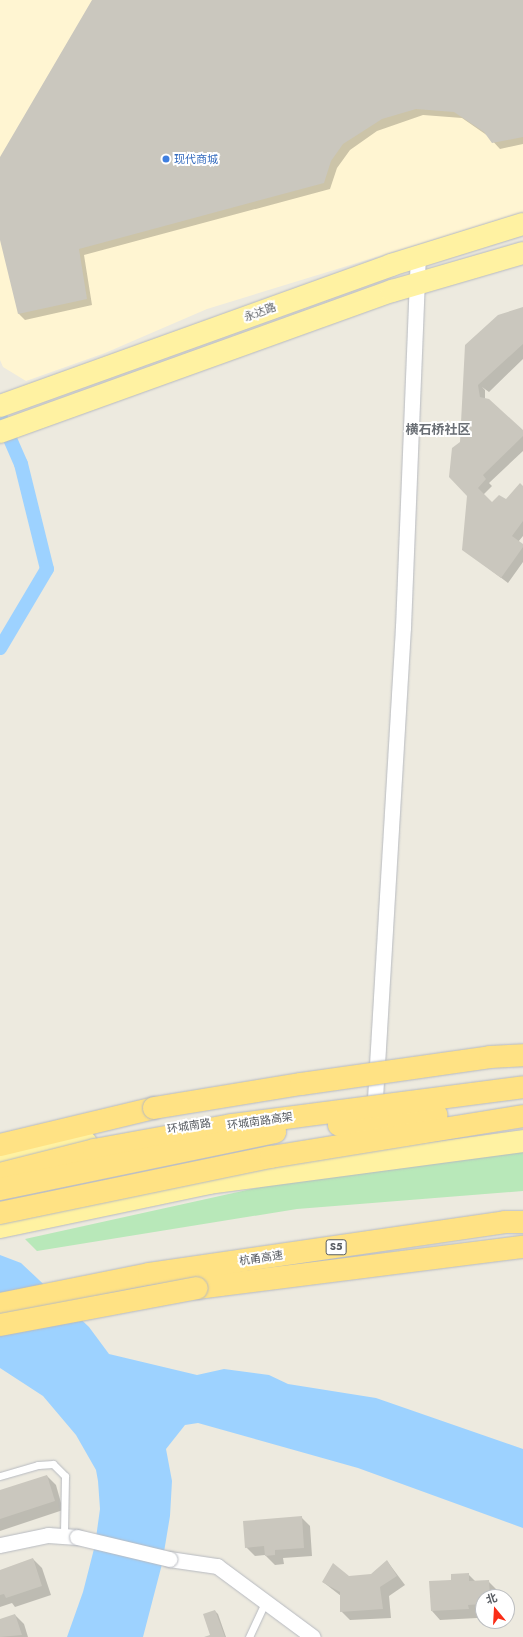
<!DOCTYPE html>
<html>
<head>
<meta charset="utf-8">
<style>
	body { margin:0 }
	#map { position:relative; width:523px; height:1637px; overflow:hidden; background:#edeadf; font-family:Jost,"Noto Sans SC",sans-serif }
	div>[style] { position:absolute }
	.commercial>* { inset:0; background:#fff5d2 }
	.green>* { inset:0; background:#b8e8b9 }
	.water>* { inset:0; background:#9dd2ff }
	.shadow>* { inset:0; background:#0003 }
	.canal>* { height:14px; margin:-7px; padding:0 7px; transform-origin:7px; border-radius:7px; background:#9dd2ff }
	.building>* { inset:0; background:#cac7be }
	.roads { filter:drop-shadow(0 0 1px #b7bac0) drop-shadow(0 0 1px #b7bac0) }
	.lane>* { height:7px; margin:-3.5px; padding:0 3.5px; transform-origin:3.5px; border-radius:3.5px; background:#fff }
	.street>* { height:15px; margin:-7.5px; padding:0 7.5px; transform-origin:7.5px; border-radius:7.5px; background:#fff }
	.primary>* { height:22px; margin:-11px; padding:0 11px; transform-origin:11px; border-radius:11px; background:#fff2a2 }
	.highway>* { height:22px; margin:-11px; padding:0 11px; transform-origin:11px; border-radius:11px; background:#ffe284 }
	.bridges { filter:drop-shadow(0 0 1px #b7bac0) drop-shadow(0 0 1px #b7bac0) }
	.street-bridge>* { height:15px; margin:-7.5px; padding:0 7.5px; transform-origin:7.5px; border-radius:7.5px; background:#fff }
	.highway-bridge>* { height:22px; margin:-11px; padding:0 11px; transform-origin:11px; border-radius:11px; background:#ffe284 }
	.dots>* { width:11px; height:11px; translate:-50% -50%; box-sizing:border-box; border:2px solid #fff; border-radius:50% }
	span { translate:-50% -50%; white-space:nowrap; text-align:center; line-height:1.15; -webkit-text-stroke:4px #fff; paint-order:stroke }
	.shield-label span { padding:1px 3px; background:#fff; border:1px solid; border-radius:3px; -webkit-text-stroke-width:0 }
	.shield-label { font-size:10px; color:#585c62; font-weight:700 }
	.shop-label { font-size:11px; color:#366cbe }
	.left { translate:0 -50%; text-align:left }
	.street-label { font-size:11px; color:#585c62 }
	.quarter-label { font-size:13px; color:#696e74; font-weight:700 }
	.north { position:absolute; left:475px; top:1589px; width:40px; height:40px; box-sizing:border-box; background:#fff; border:1px solid #bcbec0; border-radius:50%; rotate:342deg; font-size:11px; font-weight:700; line-height:16px; text-align:center; color:#585c62 }
	.north::after { content:''; display:block; margin:auto; width:14px; height:18px; background:#fa2d17; clip-path:polygon(50% 0,100% 100%,50% 72%,0 100%) }
</style>
</head>
<body>
<div id="map">
	<div class="commercial">
		<i style="clip-path:polygon(0 0,523px 0,523px 212px,207px 309px,105px 353px,26px 381px,3px 367px,0 360px)"></i>
	</div>
	<div class="green">
		<i style="clip-path:polygon(523px 1149px,523px 1191px,297px 1209px,37px 1251px,25px 1239px,306px 1177px)"></i>
	</div>
	<div class="water">
		<i style="clip-path:polygon(0 1255px,21px 1263px,89px 1327px,109px 1354px,197px 1375px,224px 1369px,269px 1375px,288px 1384px,376px 1398px,523px 1449px,523px 1528px,358px 1468px,198px 1423px,185px 1425px,166px 1449px,172px 1481px,170px 1516px,162px 1564px,143px 1637px,67px 1637px,83px 1592px,95px 1545px,100px 1509px,98px 1481px,96px 1470px,76px 1435px,43px 1396px,0 1368px)"></i>
	</div>
	<div class="shadow">
		<i style="clip-path:polygon(93px 0,523px 0,523px 144px,500px 149px,488px 136px,462px 118px,423px 115px,377px 131px,350px 150px,337px 168px,330px 189px,84px 255px,92px 305px,25px 320px,19px 314px,0 235px,0 159px)"></i>
		<i style="clip-path:polygon(523px 308px,523px 359px,489px 392px,482px 387px,485px 390px,485px 400px,523px 431px,523px 451px,489px 483px,492px 486px,483px 495px,492px 504px,506px 501px,523px 487px,523px 536px,518px 542px,523px 545px,523px 562px,508px 583px,463px 549px,468px 495px,461px 443px,466px 346px)"></i>
		<i style="clip-path:polygon(47px 1476px,56px 1485px,63px 1510px,0 1531px,0 1491px)"></i>
		<i style="clip-path:polygon(301px 1517px,310px 1526px,312px 1556px,283px 1558px,284px 1564px,275px 1565px,265px 1555px,255px 1556px,246px 1547px)"></i>
		<i style="clip-path:polygon(33px 1559px,42px 1568px,51px 1595px,15px 1607px,12px 1603px,0 1607px,0 1571px)"></i>
		<i style="clip-path:polygon(387px 1561px,405px 1585px,389px 1596px,391px 1618px,350px 1620px,341px 1611px,341px 1596px,323px 1582px,371px 1575px)"></i>
		<i style="clip-path:polygon(468px 1574px,476px 1582px,488px 1581px,497px 1590px,498px 1597px,483px 1597px,483px 1613px,477px 1613px,477px 1618px,440px 1620px,432px 1611px,452px 1581px)"></i>
		<i style="clip-path:polygon(215px 1611px,218px 1614px,226px 1637px,207px 1637px,211px 1635px)"></i>
		<i style="clip-path:polygon(15px 1615px,24px 1624px,28px 1637px,0 1637px,0 1620px)"></i>
	</div>
	<div class="canal">
		<i style="left:0;top:416px;width:52px;rotate:66.4deg"></i>
		<i style="left:21px;top:464px;width:108px;rotate:76.1deg"></i>
		<i style="left:47px;top:569px;width:92px;rotate:120.7deg"></i>
	</div>
	<div class="building">
		<i style="clip-path:polygon(92px 0,523px 0,523px 137px,492px 143px,484px 132px,454px 112px,416px 109px,382px 119px,343px 144px,331px 161px,324px 183px,79px 249px,87px 299px,18px 314px,0 240px,0 157px)"></i>
		<i style="clip-path:polygon(523px 307px,523px 344px,478px 385px,480px 397px,489px 399px,523px 430px,523px 436px,483px 475px,486px 479px,478px 488px,492px 502px,499px 495px,506px 499px,520px 483px,523px 486px,523px 521px,512px 536px,523px 544px,523px 547px,501px 578px,462px 550px,467px 496px,449px 477px,452px 448px,460px 442px,465px 345px,498px 315px)"></i>
		<i style="clip-path:polygon(47px 1475px,55px 1501px,0 1519px,0 1490px)"></i>
		<i style="clip-path:polygon(302px 1516px,304px 1548px,275px 1550px,275px 1555px,265px 1556px,264px 1546px,245px 1548px,243px 1521px)"></i>
		<i style="clip-path:polygon(33px 1558px,42px 1586px,6px 1598px,4px 1594px,0 1595px,0 1570px)"></i>
		<i style="clip-path:polygon(387px 1560px,397px 1576px,380px 1587px,383px 1609px,340px 1612px,340px 1592px,322px 1582px,333px 1563px,349px 1576px,371px 1574px)"></i>
		<i style="clip-path:polygon(469px 1573px,469px 1581px,489px 1580px,490px 1597px,483px 1597px,483px 1604px,468px 1605px,469px 1609px,431px 1611px,429px 1581px,451px 1580px,451px 1574px)"></i>
		<i style="clip-path:polygon(215px 1610px,225px 1637px,204px 1637px,210px 1635px,203px 1614px)"></i>
		<i style="clip-path:polygon(15px 1614px,22px 1635px,0 1637px,0 1619px)"></i>
	</div>
	<div class="roads">
		<div class="lane">
			<i style="left:0;top:1476px;width:40px;rotate:-16deg"></i>
			<i style="left:38px;top:1465px;width:15px;rotate:-4deg"></i>
			<i style="left:53px;top:1464px;width:17px;rotate:45deg"></i>
			<i style="left:65px;top:1476px;width:60px;rotate:91deg"></i>
			<i style="left:249px;top:1637px;width:38px;rotate:-65deg"></i>
		</div>
		<div class="street">
			<i style="left:374px;top:1115px;width:489px;rotate:-86.6deg"></i>
			<i style="left:403px;top:627px;width:370px;rotate:-87.7deg"></i>
			<i style="left:0;top:1545px;width:49px;rotate:-11.8deg"></i>
			<i style="left:48px;top:1535px;width:29px;rotate:4deg"></i>
			<i style="left:169px;top:1559px;width:49px;rotate:8.3deg"></i>
			<i style="left:217px;top:1566px;width:119px;rotate:36.5deg"></i>
		</div>
		<div class="primary">
			<i style="left:0;top:406px;width:416px;rotate:-19.8deg"></i>
			<i style="left:391px;top:265px;width:138px;rotate:-17.3deg"></i>
			<i style="left:0;top:432px;width:417px;rotate:-19.8deg"></i>
			<i style="left:392px;top:291px;width:136px;rotate:-16.2deg"></i>
			<i style="left:0;top:1161px;width:88px;rotate:-11.8deg"></i>
			<i style="left:0;top:1227px;width:214px;rotate:-11.9deg"></i>
			<i style="left:209px;top:1183px;width:317px;rotate:-7.6deg"></i>
		</div>
		<div class="highway">
			<i style="left:0;top:1145px;width:158px;rotate:-13.5deg"></i>
			<i style="left:197px;top:1288px;width:329px;rotate:-7.2deg"></i>
			<i style="left:0;top:1304px;width:152px;rotate:-11.4deg"></i>
			<i style="left:149px;top:1274px;width:360px;rotate:-8.3deg"></i>
			<i style="left:505px;top:1222px;width:18px"></i>
		</div>
	</div>
	<div class="bridges">
		<div class="street-bridge">
			<i style="left:77px;top:1537px;width:95px;rotate:13.4deg"></i>
		</div>
		<div class="highway-bridge">
			<i style="left:154px;top:1108px;width:149px;rotate:-9.3deg"></i>
			<i style="left:301px;top:1084px;width:191px;rotate:-8.1deg"></i>
			<i style="left:490px;top:1057px;width:33px;rotate:-3deg"></i>
			<i style="left:339px;top:1125px;width:98px;rotate:-5.9deg"></i>
			<i style="left:0;top:1174px;width:97px;rotate:-14.3deg"></i>
			<i style="left:94px;top:1150px;width:140px;rotate:-10.3deg"></i>
			<i style="left:232px;top:1125px;width:293px;rotate:-7.4deg"></i>
			<i style="left:0;top:1189px;width:281px;rotate:-11.7deg"></i>
			<i style="left:0;top:1213px;width:277px;rotate:-11.7deg"></i>
			<i style="left:271px;top:1157px;width:255px;rotate:-9.2deg"></i>
			<i style="left:0;top:1325px;width:200px;rotate:-10.6deg"></i>
		</div>
	</div>
	<div class="dots">
		<i style="left:166px;top:159px;background:#3f7fe0"></i>
	</div>
	<div class="shield-label">
		<span style="left:336px;top:1247px">S5</span>
	</div>
	<div class="shop-label">
		<span class="left" style="left:174px;top:159px">现代商城</span>
	</div>
	<div class="street-label">
		<span style="left:260px;top:312px;rotate:-20deg">永达路</span>
		<span style="left:260px;top:1121px;rotate:-8deg">环城南路高架</span>
		<span style="left:189px;top:1126px;rotate:-9deg">环城南路</span>
		<span style="left:261px;top:1258px;rotate:-8deg">杭甬高速</span>
	</div>
	<div class="quarter-label">
		<span style="left:438px;top:430px">横石桥社区</span>
	</div>
	<div class="north">北</div>
</div>
</body>
</html>
